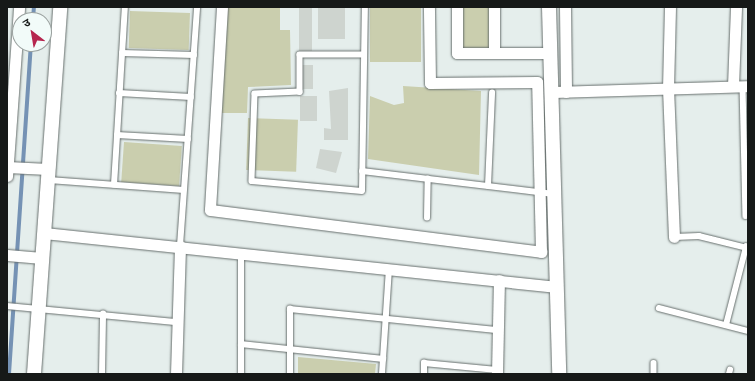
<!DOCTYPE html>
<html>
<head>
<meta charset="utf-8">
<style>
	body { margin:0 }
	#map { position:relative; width:755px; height:381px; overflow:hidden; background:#e5eeec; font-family:"Titillium Web","Noto Sans Devanagari",sans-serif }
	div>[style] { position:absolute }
	.green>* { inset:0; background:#caceae; transform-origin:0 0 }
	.stream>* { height:3.5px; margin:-1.75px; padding:0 1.75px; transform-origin:1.75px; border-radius:1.75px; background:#7592b4 }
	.building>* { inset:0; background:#ced4cf; transform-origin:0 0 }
	.roads { filter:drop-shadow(0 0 1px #676f6d) drop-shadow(0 0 1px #676f6d) }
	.service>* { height:5.5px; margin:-2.75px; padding:0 2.75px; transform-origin:2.75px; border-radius:2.75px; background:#fff }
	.minor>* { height:11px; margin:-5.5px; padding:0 5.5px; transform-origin:5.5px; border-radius:5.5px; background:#fff }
	.tertiary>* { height:14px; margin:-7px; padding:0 7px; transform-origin:7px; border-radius:7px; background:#fff }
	span { translate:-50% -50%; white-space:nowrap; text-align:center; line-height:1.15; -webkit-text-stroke:3.5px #f2fbf9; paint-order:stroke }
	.frame { position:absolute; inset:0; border:8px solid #161918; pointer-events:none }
	.north { position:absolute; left:12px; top:12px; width:40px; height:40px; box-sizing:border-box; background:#f2fbf9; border:1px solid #9aa19f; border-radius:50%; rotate:329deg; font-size:11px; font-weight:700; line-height:16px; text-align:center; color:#161918 }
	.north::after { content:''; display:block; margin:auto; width:14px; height:18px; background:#b6264f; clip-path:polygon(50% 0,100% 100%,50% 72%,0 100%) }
</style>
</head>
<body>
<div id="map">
	<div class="green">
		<i style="clip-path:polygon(224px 7px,280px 7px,280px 30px,290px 30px,291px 85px,248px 87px,247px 113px,218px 113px)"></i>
		<i style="left:370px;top:7px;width:51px;height:55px"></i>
		<i style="left:460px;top:7px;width:29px;height:42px"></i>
		<i style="left:130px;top:11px;width:60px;height:37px;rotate:2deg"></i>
		<i style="clip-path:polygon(403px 86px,481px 91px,479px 175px,368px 159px,370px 96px,394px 105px,404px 103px)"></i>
		<i style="left:248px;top:118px;width:50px;height:52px;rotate:2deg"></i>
		<i style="left:124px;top:142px;width:58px;height:40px;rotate:4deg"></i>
		<i style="clip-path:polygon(298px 357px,376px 364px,375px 374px,298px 374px)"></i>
	</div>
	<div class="stream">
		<i style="left:33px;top:20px;width:13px;rotate:-86deg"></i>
		<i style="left:9px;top:374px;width:331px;rotate:-86.2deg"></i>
	</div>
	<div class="building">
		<i style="left:299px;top:7px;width:13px;height:44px"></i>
		<i style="left:318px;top:7px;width:27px;height:32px"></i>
		<i style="left:302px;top:65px;width:11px;height:24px"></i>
		<i style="clip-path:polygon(348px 88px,348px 140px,324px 140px,324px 128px,331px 129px,329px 91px)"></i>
		<i style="left:300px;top:96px;width:17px;height:25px"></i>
		<i style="clip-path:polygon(320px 149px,342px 152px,336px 173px,316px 168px)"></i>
	</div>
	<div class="roads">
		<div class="service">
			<i style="left:122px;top:53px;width:72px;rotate:1.6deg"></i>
			<i style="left:364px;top:55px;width:64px;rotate:180deg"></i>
			<i style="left:300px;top:55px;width:37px;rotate:90deg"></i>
			<i style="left:300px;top:92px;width:45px;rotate:177.5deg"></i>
			<i style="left:255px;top:94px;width:87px;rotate:92deg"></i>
			<i style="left:252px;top:181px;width:110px;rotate:5.2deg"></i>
			<i style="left:362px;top:191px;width:184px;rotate:-89.1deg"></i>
			<i style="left:743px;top:86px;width:130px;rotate:88.7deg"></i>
			<i style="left:119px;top:93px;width:72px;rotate:3.2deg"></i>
			<i style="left:117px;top:135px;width:71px;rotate:3.2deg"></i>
			<i style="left:362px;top:171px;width:193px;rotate:6.8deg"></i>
			<i style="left:49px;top:180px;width:135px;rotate:4.2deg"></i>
			<i style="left:114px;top:185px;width:178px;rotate:-86.5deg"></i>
			<i style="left:488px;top:186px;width:93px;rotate:-87.5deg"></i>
			<i style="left:427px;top:218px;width:39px;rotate:-89deg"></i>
			<i style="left:674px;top:237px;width:25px;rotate:-2deg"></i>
			<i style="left:699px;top:236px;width:50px;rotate:13.8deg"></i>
			<i style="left:180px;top:246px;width:240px;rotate:-85.9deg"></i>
			<i style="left:7px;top:306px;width:171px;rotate:5.4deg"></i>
			<i style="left:659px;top:308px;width:92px;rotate:14.5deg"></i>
			<i style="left:726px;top:325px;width:81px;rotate:-75.6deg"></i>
			<i style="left:241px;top:344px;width:143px;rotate:6deg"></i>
			<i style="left:654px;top:363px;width:11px;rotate:90deg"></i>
			<i style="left:102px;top:374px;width:60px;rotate:-89deg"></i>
			<i style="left:241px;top:374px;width:121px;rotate:-90deg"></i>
			<i style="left:290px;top:374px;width:65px;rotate:-90deg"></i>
			<i style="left:290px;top:309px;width:209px;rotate:5.8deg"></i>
			<i style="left:382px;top:374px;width:105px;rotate:-86.2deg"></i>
			<i style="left:424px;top:374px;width:11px;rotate:-90deg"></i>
			<i style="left:424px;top:363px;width:73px;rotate:5.5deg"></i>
			<i style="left:729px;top:374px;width:4px;rotate:-76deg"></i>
		</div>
		<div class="minor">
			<i style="left:222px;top:7px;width:203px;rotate:93.4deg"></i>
			<i style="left:210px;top:210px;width:334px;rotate:7.2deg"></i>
			<i style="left:541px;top:252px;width:170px;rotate:-91.3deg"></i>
			<i style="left:537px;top:82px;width:107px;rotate:179.5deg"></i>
			<i style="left:430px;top:83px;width:76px;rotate:-90.8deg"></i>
			<i style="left:457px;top:7px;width:46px;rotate:90deg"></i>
			<i style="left:457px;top:53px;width:93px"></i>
			<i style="left:494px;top:7px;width:46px;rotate:90deg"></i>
			<i style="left:565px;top:7px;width:85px;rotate:89.3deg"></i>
			<i style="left:670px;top:7px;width:81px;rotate:91.4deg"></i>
			<i style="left:668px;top:88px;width:149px;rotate:87.7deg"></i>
			<i style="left:733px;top:86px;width:79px;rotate:-87.8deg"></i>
			<i style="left:551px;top:92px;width:197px;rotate:-1.7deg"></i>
			<i style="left:7px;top:167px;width:41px;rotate:2.8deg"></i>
			<i style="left:7px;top:176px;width:169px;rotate:-85.9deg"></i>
			<i style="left:44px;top:233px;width:516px;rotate:6.01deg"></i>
			<i style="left:7px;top:255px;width:35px;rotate:5deg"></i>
			<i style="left:176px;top:374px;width:128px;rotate:-88.2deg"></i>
			<i style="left:497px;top:374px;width:94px;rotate:-88.8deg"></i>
		</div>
		<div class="tertiary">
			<i style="left:549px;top:7px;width:367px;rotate:88.4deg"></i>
			<i style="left:34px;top:374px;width:368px;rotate:-85.9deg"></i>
		</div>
	</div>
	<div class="frame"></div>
	<div class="north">उ</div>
</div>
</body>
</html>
